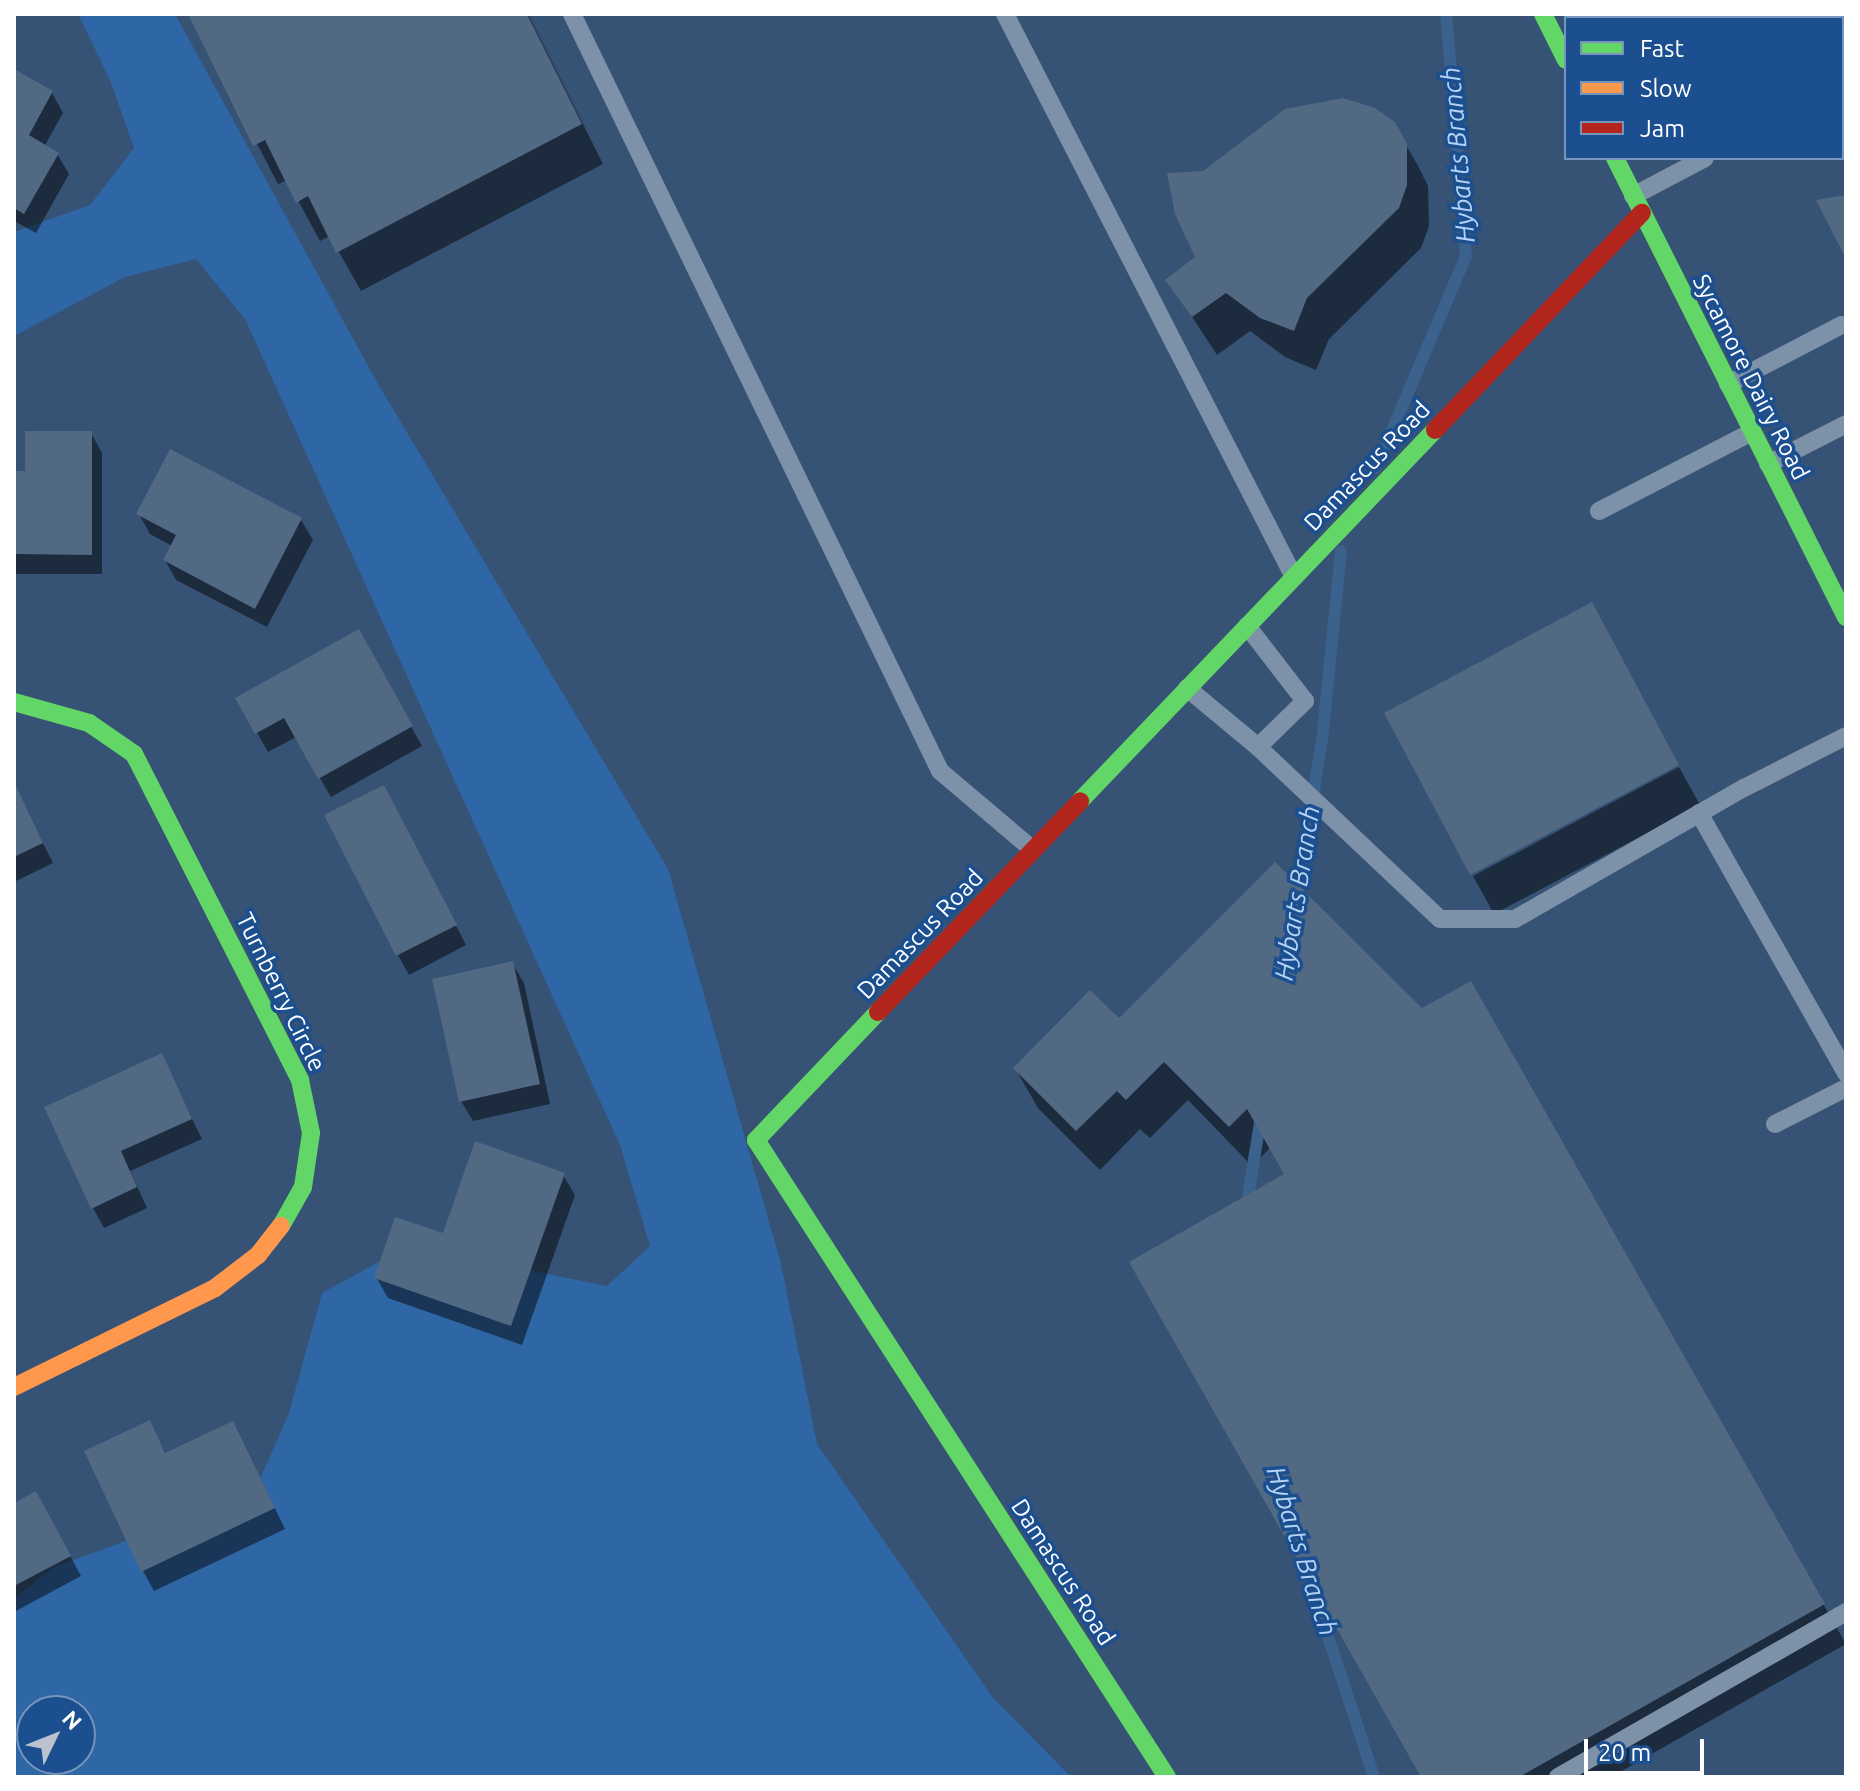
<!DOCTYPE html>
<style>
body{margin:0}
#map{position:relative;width:1860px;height:1791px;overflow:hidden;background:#365274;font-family:Ubuntu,sans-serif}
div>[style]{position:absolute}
.green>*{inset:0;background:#2f66a5}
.shadow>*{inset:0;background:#0007}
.stream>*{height:12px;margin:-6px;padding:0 6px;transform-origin:6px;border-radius:6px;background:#3b618d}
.building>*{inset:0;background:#526984}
.lane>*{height:18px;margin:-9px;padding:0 9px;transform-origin:9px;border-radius:9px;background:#7d92a8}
.fast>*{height:18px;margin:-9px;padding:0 9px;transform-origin:9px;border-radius:9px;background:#63d668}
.slow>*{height:18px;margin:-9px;padding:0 9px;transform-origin:9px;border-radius:9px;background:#ff974d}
.jam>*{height:18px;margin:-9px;padding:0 9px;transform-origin:9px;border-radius:9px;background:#b3261e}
span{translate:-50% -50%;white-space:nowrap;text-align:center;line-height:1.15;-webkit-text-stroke:7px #1b4f8f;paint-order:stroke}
.street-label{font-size:24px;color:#fff}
.water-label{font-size:26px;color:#b5d3f5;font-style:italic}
.frame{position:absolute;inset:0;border:16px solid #fff;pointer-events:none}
.legend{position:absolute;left:1564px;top:16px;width:280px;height:144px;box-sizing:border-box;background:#1b4f8f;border:2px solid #7695bc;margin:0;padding:10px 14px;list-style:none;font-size:24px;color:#fff}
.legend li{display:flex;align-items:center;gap:16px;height:40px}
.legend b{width:40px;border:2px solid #7695bc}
.north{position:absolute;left:16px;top:1695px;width:80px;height:80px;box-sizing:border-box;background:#1b4f8f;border:2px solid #7695bc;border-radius:50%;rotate:47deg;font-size:22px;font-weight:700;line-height:32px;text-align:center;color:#fff}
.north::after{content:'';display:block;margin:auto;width:28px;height:36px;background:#b9c2ce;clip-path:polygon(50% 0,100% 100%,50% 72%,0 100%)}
.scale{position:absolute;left:1584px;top:1739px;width:120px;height:36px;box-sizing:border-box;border:4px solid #fff;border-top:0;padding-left:10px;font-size:24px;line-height:28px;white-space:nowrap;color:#fff;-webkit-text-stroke:6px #1b4f8f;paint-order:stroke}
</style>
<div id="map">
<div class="green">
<div style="clip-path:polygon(evenodd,78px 14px,175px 14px,378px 384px,668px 869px,781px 1264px,817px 1444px,993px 1698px,1071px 1777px,14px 1777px,14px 1599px,54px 1567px,253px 1495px,289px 1413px,322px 1293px,408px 1246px,607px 1286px,650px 1246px,620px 1145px,245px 319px,196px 259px,125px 277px,14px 336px,14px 232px,90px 205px,134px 148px,110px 80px,78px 14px,32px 1711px,80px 1711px,80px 1759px,32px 1759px,32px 1711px)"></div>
</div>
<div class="shadow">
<div style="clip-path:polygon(190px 14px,528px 14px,603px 164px,361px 291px,330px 236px,320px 241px,287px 180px,278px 184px)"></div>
<div style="clip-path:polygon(1731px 14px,1846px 14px,1846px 119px,1842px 121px,1842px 18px)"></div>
<div style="clip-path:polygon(14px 72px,52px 93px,63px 113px,44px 147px,57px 154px,69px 174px,36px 233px,14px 221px)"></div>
<div style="clip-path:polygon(1343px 100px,1393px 123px,1417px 164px,1428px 186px,1429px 226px,1421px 248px,1329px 339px,1316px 370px,1285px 357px,1250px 331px,1217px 355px,1168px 280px,1198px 258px,1204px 173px,1286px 111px)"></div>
<div style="clip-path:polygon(91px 433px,102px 453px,102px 574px,14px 574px,14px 473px,27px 473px)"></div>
<div style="clip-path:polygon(139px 514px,301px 520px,313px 540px,267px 627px,176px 580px,165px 560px,172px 546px,150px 534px)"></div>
<div style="clip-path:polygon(358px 632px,422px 746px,331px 797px,296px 737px,268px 752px,238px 699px)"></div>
<div style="clip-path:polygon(1679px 767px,1700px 805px,1494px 914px,1473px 876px)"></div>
<div style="clip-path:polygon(14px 786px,53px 863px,14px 882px)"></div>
<div style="clip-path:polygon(395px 807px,466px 945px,409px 975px,398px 955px)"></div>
<div style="clip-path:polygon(512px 963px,524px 983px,550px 1104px,473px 1121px,461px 1101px)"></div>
<div style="clip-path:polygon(1470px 984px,1846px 1644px,1611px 1777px,1423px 1777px,1287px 1175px,1271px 1147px,1252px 1166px,1188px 1100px,1150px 1138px,1140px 1129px,1100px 1170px,1038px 1108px,1015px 1068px,1119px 1021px,1421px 1011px)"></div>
<div style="clip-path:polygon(161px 1056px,202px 1139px,130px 1171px,147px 1208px,104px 1228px,93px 1208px)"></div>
<div style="clip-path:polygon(563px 1175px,575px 1195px,522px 1345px,388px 1298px,376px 1277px)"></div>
<div style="clip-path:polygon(149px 1423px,166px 1454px,233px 1423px,285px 1529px,154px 1591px,143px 1571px)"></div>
<div style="clip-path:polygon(14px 1505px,47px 1513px,81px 1576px,14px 1612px)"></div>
</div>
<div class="stream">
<div style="left:1376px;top:468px;width:230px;rotate:-67deg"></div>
<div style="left:1466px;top:256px;width:243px;rotate:-94.7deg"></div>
<div style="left:1296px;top:901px;width:162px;rotate:-80.8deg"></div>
<div style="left:1322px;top:741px;width:191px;rotate:-84.3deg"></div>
<div style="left:1246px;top:1209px;width:94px;rotate:-80.8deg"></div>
<div style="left:1306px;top:1569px;width:219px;rotate:71.9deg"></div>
</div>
<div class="building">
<div style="clip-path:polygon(188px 14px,527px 14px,582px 124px,336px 253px,308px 196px,296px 203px,265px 140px,253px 146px)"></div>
<div style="clip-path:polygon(1729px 14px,1846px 14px,1846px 69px,1842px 71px,1842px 18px)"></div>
<div style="clip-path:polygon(14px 69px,53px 91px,29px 135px,59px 153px,24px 214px,14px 208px)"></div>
<div style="clip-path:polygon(1343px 98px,1375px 108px,1395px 122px,1407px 144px,1407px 185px,1399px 208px,1307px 298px,1294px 331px,1260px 318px,1226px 293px,1192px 317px,1165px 280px,1195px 257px,1175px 214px,1167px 173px,1203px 171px,1285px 109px)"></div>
<div style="clip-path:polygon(1846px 195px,1846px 259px,1816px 200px)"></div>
<div style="clip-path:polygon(25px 431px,92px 431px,92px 555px,14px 554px,14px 471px,25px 471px)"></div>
<div style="clip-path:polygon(170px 449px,302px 518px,255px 609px,163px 560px,176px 535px,136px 514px)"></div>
<div style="clip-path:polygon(1592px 602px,1679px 765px,1470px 875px,1384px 713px)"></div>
<div style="clip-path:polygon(359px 629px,413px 726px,318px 779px,284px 718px,255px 734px,235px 698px)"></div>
<div style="clip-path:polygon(14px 782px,43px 843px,14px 857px)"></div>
<div style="clip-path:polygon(384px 785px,457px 925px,396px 956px,324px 815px)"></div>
<div style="clip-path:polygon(1275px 862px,1422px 1008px,1471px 981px,1825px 1604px,1519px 1777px,1421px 1777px,1129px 1262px,1284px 1174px,1247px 1109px,1229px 1127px,1164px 1062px,1126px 1100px,1117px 1091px,1076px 1131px,1013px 1068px,1090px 990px,1119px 1018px)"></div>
<div style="clip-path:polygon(513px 961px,540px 1084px,459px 1102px,432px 979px)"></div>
<div style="clip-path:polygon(162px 1053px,192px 1119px,121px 1151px,137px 1187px,91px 1209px,44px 1107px)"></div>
<div style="clip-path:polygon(475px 1141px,565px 1173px,511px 1326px,374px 1278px,395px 1217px,443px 1233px)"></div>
<div style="clip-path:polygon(150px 1420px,165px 1453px,233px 1421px,275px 1508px,141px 1572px,84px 1451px)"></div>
<div style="clip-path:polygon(36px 1491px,71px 1556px,14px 1586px,14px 1503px)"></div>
</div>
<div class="lane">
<div style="left:572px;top:14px;width:842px;rotate:64.07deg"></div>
<div style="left:940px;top:771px;width:122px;rotate:40.3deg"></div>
<div style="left:1005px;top:14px;width:633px;rotate:62.83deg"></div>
<div style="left:1633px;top:196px;width:81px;rotate:-27.8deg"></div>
<div style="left:1728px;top:384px;width:128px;rotate:-27.4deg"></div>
<div style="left:1768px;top:464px;width:88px;rotate:-27.1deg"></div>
<div style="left:1599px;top:511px;width:172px;rotate:-27.3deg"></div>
<div style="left:1187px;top:688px;width:92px;rotate:39.7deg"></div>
<div style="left:1258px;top:747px;width:66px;rotate:-44.4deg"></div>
<div style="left:1305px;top:701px;width:95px;rotate:-127.7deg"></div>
<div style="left:1258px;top:747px;width:250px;rotate:43.4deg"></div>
<div style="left:1440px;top:919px;width:75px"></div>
<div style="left:1515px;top:919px;width:264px;rotate:-29.8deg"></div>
<div style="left:1744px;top:788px;width:114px;rotate:-27deg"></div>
<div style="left:1699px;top:813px;width:299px;rotate:60.5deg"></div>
<div style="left:1775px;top:1124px;width:80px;rotate:-26.9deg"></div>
<div style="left:1558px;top:1777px;width:332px;rotate:-29.8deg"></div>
</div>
<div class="fast">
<div style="left:1543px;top:14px;width:51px;rotate:63.4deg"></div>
<div style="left:1615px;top:158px;width:514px;rotate:63.29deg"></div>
<div style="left:14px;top:702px;width:78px;rotate:15.6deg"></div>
<div style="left:89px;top:723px;width:55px;rotate:34.6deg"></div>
<div style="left:134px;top:754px;width:366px;rotate:63deg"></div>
<div style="left:300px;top:1080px;width:54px;rotate:78.3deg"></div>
<div style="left:311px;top:1133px;width:55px;rotate:98.4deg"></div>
<div style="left:303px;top:1187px;width:45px;rotate:119.4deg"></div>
<div style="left:1080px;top:801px;width:513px;rotate:-46.26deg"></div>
<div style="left:878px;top:1012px;width:177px;rotate:133.6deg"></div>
<div style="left:756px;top:1140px;width:758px;rotate:57.17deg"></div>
</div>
<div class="slow">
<div style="left:14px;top:1387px;width:224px;rotate:-26.2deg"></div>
<div style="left:215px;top:1288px;width:54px;rotate:-37.5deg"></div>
<div style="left:258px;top:1255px;width:37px;rotate:-52deg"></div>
</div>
<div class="jam">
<div style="left:1435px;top:430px;width:300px;rotate:-46.4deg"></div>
<div style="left:878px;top:1012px;width:292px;rotate:-46.2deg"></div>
</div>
<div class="street-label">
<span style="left:1751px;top:377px;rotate:63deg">Sycamore Dairy Road</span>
<span style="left:1367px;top:466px;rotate:-46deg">Damascus Road</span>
<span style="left:920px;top:934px;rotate:-46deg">Damascus Road</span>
<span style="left:281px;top:992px;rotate:64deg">Turnberry Circle</span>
<span style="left:1063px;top:1572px;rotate:57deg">Damascus Road</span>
</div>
<div class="water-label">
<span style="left:1458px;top:155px;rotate:-95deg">Hybarts Branch</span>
<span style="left:1297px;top:893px;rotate:-81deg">Hybarts Branch</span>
<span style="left:1302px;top:1551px;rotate:72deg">Hybarts Branch</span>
</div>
<div class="frame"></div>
<ul class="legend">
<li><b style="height:10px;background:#63d668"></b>Fast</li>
<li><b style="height:10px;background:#ff974d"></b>Slow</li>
<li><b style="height:10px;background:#b3261e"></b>Jam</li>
</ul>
<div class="north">N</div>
<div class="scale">20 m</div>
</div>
